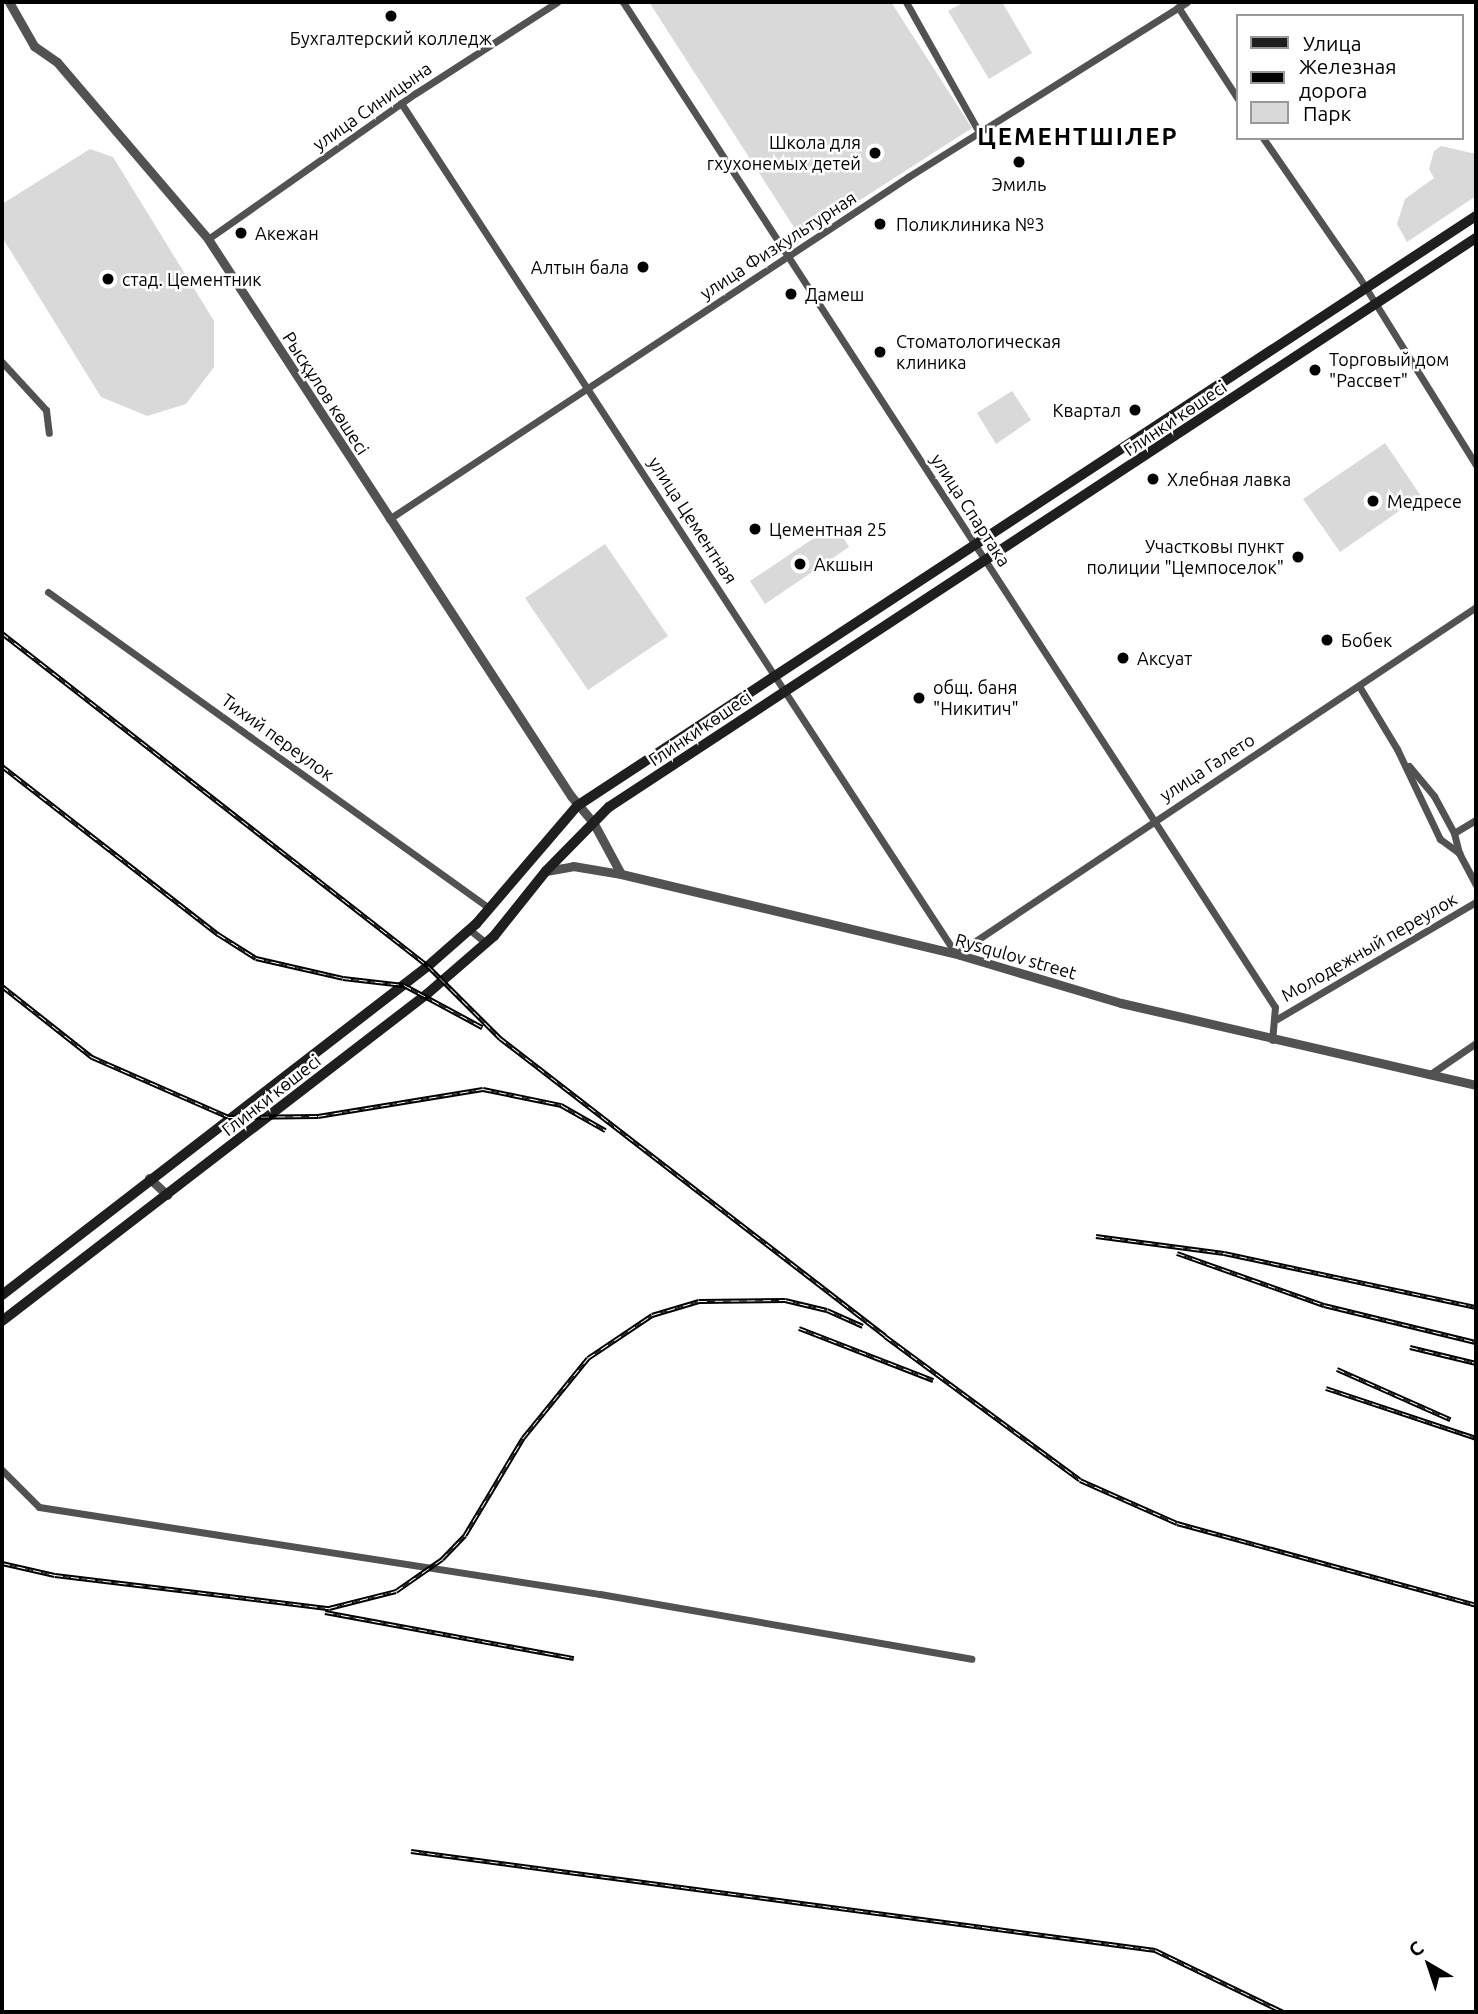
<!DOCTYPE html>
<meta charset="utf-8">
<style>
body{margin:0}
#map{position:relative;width:1478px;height:2014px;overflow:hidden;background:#fff;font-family:Ubuntu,sans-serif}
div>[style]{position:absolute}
.green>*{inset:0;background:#d9d9d9}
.minor>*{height:7px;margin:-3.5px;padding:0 3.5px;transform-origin:3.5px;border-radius:3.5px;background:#525252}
.tertiary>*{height:9px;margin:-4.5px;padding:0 4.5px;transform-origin:4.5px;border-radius:4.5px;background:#525252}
.secondary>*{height:10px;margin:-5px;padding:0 5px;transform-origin:5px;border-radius:5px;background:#1f1f1f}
.rail>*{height:5px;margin-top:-2.5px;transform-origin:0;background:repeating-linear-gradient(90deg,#fff 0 8px,#000 0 16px);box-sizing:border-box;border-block:2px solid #000}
.dots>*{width:19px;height:19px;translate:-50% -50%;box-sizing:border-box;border:4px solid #fff;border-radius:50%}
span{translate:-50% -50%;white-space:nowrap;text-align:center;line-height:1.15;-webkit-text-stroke:5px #fff;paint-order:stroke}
.poi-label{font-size:18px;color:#000}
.right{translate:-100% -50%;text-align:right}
.left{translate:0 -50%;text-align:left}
.street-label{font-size:18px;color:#000}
.district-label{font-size:24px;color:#000;font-weight:700;letter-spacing:2px}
.frame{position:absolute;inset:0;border:4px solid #000;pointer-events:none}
.legend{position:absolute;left:1236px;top:14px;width:228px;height:126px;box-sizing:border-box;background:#fff;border:2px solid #999;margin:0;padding:9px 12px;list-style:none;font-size:21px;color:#000}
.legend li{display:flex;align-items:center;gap:14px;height:35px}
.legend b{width:35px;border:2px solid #999}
.north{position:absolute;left:1394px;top:1930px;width:70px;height:70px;-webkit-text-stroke:5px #fff;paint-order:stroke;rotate:321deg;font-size:19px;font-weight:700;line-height:28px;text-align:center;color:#000}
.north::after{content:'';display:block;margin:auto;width:24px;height:32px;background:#000;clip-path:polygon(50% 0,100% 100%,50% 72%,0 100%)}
</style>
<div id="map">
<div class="green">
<div style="clip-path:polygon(649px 2px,891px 2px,972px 128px,801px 238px)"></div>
<div style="clip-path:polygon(964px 2px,1002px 2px,1032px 53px,989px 79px,948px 11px)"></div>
<div style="clip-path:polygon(1441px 146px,1476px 154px,1476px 196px,1407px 242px,1397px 224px,1405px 199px,1434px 178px,1429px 169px,1434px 151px)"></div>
<div style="clip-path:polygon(90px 149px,113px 157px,214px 321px,214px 367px,186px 404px,147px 416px,101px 397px,2px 237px,2px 204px)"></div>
<div style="clip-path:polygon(1012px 391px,1031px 420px,996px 444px,977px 413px)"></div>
<div style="clip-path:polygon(1385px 443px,1421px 496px,1340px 552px,1303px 499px)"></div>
<div style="clip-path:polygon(835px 524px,849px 547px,765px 604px,750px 581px)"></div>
<div style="clip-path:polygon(605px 544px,668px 636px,588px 690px,525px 598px)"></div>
</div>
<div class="minor">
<div style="left:623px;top:2px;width:1198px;rotate:57.03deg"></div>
<div style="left:1275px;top:1007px;width:33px;rotate:95deg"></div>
<div style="left:906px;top:2px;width:151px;rotate:60.7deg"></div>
<div style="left:1178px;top:7px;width:110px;rotate:56.9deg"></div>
<div style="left:401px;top:103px;width:1016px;rotate:56.89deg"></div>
<div style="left:956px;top:954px;width:625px;rotate:-33.72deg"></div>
<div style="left:1263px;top:138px;width:169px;rotate:55.4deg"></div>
<div style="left:1359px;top:277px;width:221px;rotate:58.1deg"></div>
<div style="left:208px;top:239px;width:254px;rotate:-35.1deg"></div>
<div style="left:416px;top:93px;width:168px;rotate:-32.8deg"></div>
<div style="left:2px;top:362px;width:65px;rotate:47.5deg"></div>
<div style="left:46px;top:410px;width:23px;rotate:83deg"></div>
<div style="left:389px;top:519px;width:622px;rotate:-33.38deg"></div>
<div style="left:908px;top:177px;width:329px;rotate:-32.1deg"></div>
<div style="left:48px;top:592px;width:543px;rotate:35.62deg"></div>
<div style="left:1359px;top:686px;width:74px;rotate:58.9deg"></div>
<div style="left:1397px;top:749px;width:100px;rotate:64.5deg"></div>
<div style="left:1440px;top:839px;width:24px;rotate:36deg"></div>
<div style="left:1459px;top:853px;width:36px;rotate:62deg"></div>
<div style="left:1409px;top:766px;width:39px;rotate:50deg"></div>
<div style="left:1434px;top:796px;width:42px;rotate:61.6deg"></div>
<div style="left:1454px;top:833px;width:21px;rotate:76deg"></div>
<div style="left:1454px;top:833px;width:26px;rotate:-31deg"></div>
<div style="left:470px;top:930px;width:21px;rotate:39deg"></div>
<div style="left:1277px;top:1019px;width:231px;rotate:-30.5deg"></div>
<div style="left:1429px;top:1075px;width:57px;rotate:-34.2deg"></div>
<div style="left:2px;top:1470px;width:52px;rotate:45deg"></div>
<div style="left:39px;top:1507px;width:568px;rotate:8.82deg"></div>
<div style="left:600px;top:1594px;width:377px;rotate:9.9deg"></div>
</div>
<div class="tertiary">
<div style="left:9px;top:2px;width:51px;rotate:60.4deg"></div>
<div style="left:34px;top:46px;width:28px;rotate:35deg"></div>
<div style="left:57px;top:62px;width:233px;rotate:49.5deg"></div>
<div style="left:208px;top:239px;width:665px;rotate:56.91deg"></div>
<div style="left:571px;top:796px;width:34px;rotate:50deg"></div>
<div style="left:593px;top:822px;width:59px;rotate:61.7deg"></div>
<div style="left:546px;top:871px;width:27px;rotate:-10deg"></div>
<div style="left:573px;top:866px;width:49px;rotate:9.5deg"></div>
<div style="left:621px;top:874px;width:349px;rotate:13.4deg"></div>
<div style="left:960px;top:955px;width:168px;rotate:16.6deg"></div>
<div style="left:1121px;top:1003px;width:364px;rotate:13deg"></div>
<div style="left:149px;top:1178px;width:25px;rotate:43deg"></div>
</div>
<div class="secondary">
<div style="left:2px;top:1295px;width:538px;rotate:-37.68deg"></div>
<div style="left:428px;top:966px;width:64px;rotate:-41.2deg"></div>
<div style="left:476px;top:924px;width:155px;rotate:-49.4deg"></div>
<div style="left:577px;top:806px;width:1075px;rotate:-33.28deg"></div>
<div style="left:2px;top:1321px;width:536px;rotate:-37.58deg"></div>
<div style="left:427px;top:994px;width:89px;rotate:-40.9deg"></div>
<div style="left:494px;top:936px;width:83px;rotate:-51.3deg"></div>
<div style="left:546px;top:871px;width:90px;rotate:-45.5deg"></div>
<div style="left:609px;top:807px;width:1037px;rotate:-33.28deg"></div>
</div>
<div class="rail">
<div style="left:2px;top:633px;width:541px;rotate:38.01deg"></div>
<div style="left:428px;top:966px;width:102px;rotate:45deg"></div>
<div style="left:500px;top:1038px;width:487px;rotate:37.7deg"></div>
<div style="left:885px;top:1336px;width:242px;rotate:36.4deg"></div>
<div style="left:1080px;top:1480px;width:106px;rotate:23.9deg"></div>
<div style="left:1177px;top:1523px;width:310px;rotate:15.3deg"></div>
<div style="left:2px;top:766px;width:274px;rotate:37.9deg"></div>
<div style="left:218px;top:934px;width:45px;rotate:32.3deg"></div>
<div style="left:256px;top:958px;width:89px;rotate:12.9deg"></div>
<div style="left:343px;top:978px;width:61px;rotate:6.5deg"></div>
<div style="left:404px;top:985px;width:89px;rotate:28.3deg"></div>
<div style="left:2px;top:986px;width:115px;rotate:38.3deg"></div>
<div style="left:92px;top:1057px;width:150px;rotate:23.7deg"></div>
<div style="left:229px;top:1117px;width:89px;rotate:-0.6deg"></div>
<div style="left:318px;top:1116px;width:167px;rotate:-9.3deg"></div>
<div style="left:483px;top:1089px;width:80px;rotate:11.6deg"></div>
<div style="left:561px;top:1105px;width:51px;rotate:29.6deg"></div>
<div style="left:1096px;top:1236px;width:129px;rotate:7.6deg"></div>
<div style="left:1224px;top:1253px;width:258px;rotate:12.1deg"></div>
<div style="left:1177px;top:1253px;width:156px;rotate:19.5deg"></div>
<div style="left:1324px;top:1305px;width:156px;rotate:13.7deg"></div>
<div style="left:799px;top:1328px;width:144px;rotate:21.2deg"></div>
<div style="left:1410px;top:1347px;width:68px;rotate:13.6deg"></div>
<div style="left:1337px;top:1369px;width:124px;rotate:23.9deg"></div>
<div style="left:1326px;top:1388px;width:158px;rotate:18.4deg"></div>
<div style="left:2px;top:1563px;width:54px;rotate:12.8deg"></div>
<div style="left:55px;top:1575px;width:276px;rotate:6.9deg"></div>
<div style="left:329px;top:1608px;width:69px;rotate:-14.2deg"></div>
<div style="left:396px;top:1591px;width:56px;rotate:-34.8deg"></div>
<div style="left:442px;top:1559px;width:33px;rotate:-46deg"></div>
<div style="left:465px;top:1535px;width:113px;rotate:-59.1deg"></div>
<div style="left:523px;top:1438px;width:103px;rotate:-50.9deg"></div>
<div style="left:588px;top:1358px;width:77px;rotate:-33.9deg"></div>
<div style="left:652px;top:1315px;width:49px;rotate:-16.6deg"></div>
<div style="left:699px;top:1301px;width:86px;rotate:-0.7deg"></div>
<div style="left:785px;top:1300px;width:43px;rotate:13.4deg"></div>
<div style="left:827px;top:1310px;width:39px;rotate:24deg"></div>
<div style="left:325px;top:1612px;width:253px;rotate:10.5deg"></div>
<div style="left:411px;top:1851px;width:751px;rotate:7.58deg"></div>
<div style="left:1155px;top:1950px;width:142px;rotate:25.8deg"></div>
</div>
<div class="dots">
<div style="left:391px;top:16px;background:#000"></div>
<div style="left:875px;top:153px;background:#000"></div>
<div style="left:1019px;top:162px;background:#000"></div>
<div style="left:880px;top:224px;background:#000"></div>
<div style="left:241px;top:233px;background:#000"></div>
<div style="left:643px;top:267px;background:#000"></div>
<div style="left:108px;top:279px;background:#000"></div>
<div style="left:791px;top:294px;background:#000"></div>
<div style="left:880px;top:352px;background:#000"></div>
<div style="left:1315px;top:370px;background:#000"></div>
<div style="left:1135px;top:410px;background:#000"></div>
<div style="left:1153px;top:479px;background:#000"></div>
<div style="left:1373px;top:501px;background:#000"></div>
<div style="left:755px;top:529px;background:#000"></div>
<div style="left:1298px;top:557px;background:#000"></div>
<div style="left:800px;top:564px;background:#000"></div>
<div style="left:1327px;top:640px;background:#000"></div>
<div style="left:1123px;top:658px;background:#000"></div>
<div style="left:919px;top:698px;background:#000"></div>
</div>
<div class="poi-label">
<span style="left:391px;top:38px">Бухгалтерский колледж</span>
<span class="right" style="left:861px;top:153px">Школа для<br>гхухонемых детей</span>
<span style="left:1019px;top:184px">Эмиль</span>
<span class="left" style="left:896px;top:224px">Поликлиника №3</span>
<span class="left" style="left:255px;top:233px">Акежан</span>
<span class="right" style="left:629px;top:267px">Алтын бала</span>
<span class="left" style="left:122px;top:279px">стад. Цементник</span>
<span class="left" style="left:805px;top:294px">Дамеш</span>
<span class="left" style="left:896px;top:352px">Стоматологическая<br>клиника</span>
<span class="left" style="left:1329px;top:370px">Торговый дом<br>"Рассвет"</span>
<span class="right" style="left:1121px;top:410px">Квартал</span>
<span class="left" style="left:1167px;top:479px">Хлебная лавка</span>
<span class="left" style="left:1387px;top:501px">Медресе</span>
<span class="left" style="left:769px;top:529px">Цементная 25</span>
<span class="right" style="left:1284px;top:557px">Участковы пункт<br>полиции "Цемпоселок"</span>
<span class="left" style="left:814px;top:564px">Акшын</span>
<span class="left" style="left:1341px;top:640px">Бобек</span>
<span class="left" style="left:1137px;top:658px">Аксуат</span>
<span class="left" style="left:933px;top:698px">общ. баня<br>"Никитич"</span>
</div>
<div class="street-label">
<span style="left:372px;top:106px;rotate:-35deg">улица Синицына</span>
<span style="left:778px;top:245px;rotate:-33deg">улица Физкультурная</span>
<span style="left:326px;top:393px;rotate:57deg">Рысқұлов көшесі</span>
<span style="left:1175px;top:418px;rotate:-34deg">Глинки көшесі</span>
<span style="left:971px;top:510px;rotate:57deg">улица Спартака</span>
<span style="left:693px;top:520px;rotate:57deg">улица Цементная</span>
<span style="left:700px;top:728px;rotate:-34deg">Глинки көшесі</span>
<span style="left:278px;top:737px;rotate:36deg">Тихий переулок</span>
<span style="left:1207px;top:767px;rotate:-33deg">улица Галето</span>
<span style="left:1369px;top:947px;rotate:-30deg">Молодежный переулок</span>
<span style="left:1016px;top:956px;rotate:16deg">Rysqulov street</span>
<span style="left:271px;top:1095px;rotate:-38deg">Глинки көшесі</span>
</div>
<div class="district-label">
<span style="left:1078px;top:137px">ЦЕМЕНТШІЛЕР</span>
</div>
<div class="frame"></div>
<ul class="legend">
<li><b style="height:9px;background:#1f1f1f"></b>Улица</li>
<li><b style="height:9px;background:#000"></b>Железная дорога</li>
<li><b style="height:19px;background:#d9d9d9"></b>Парк</li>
</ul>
<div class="north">С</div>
</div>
